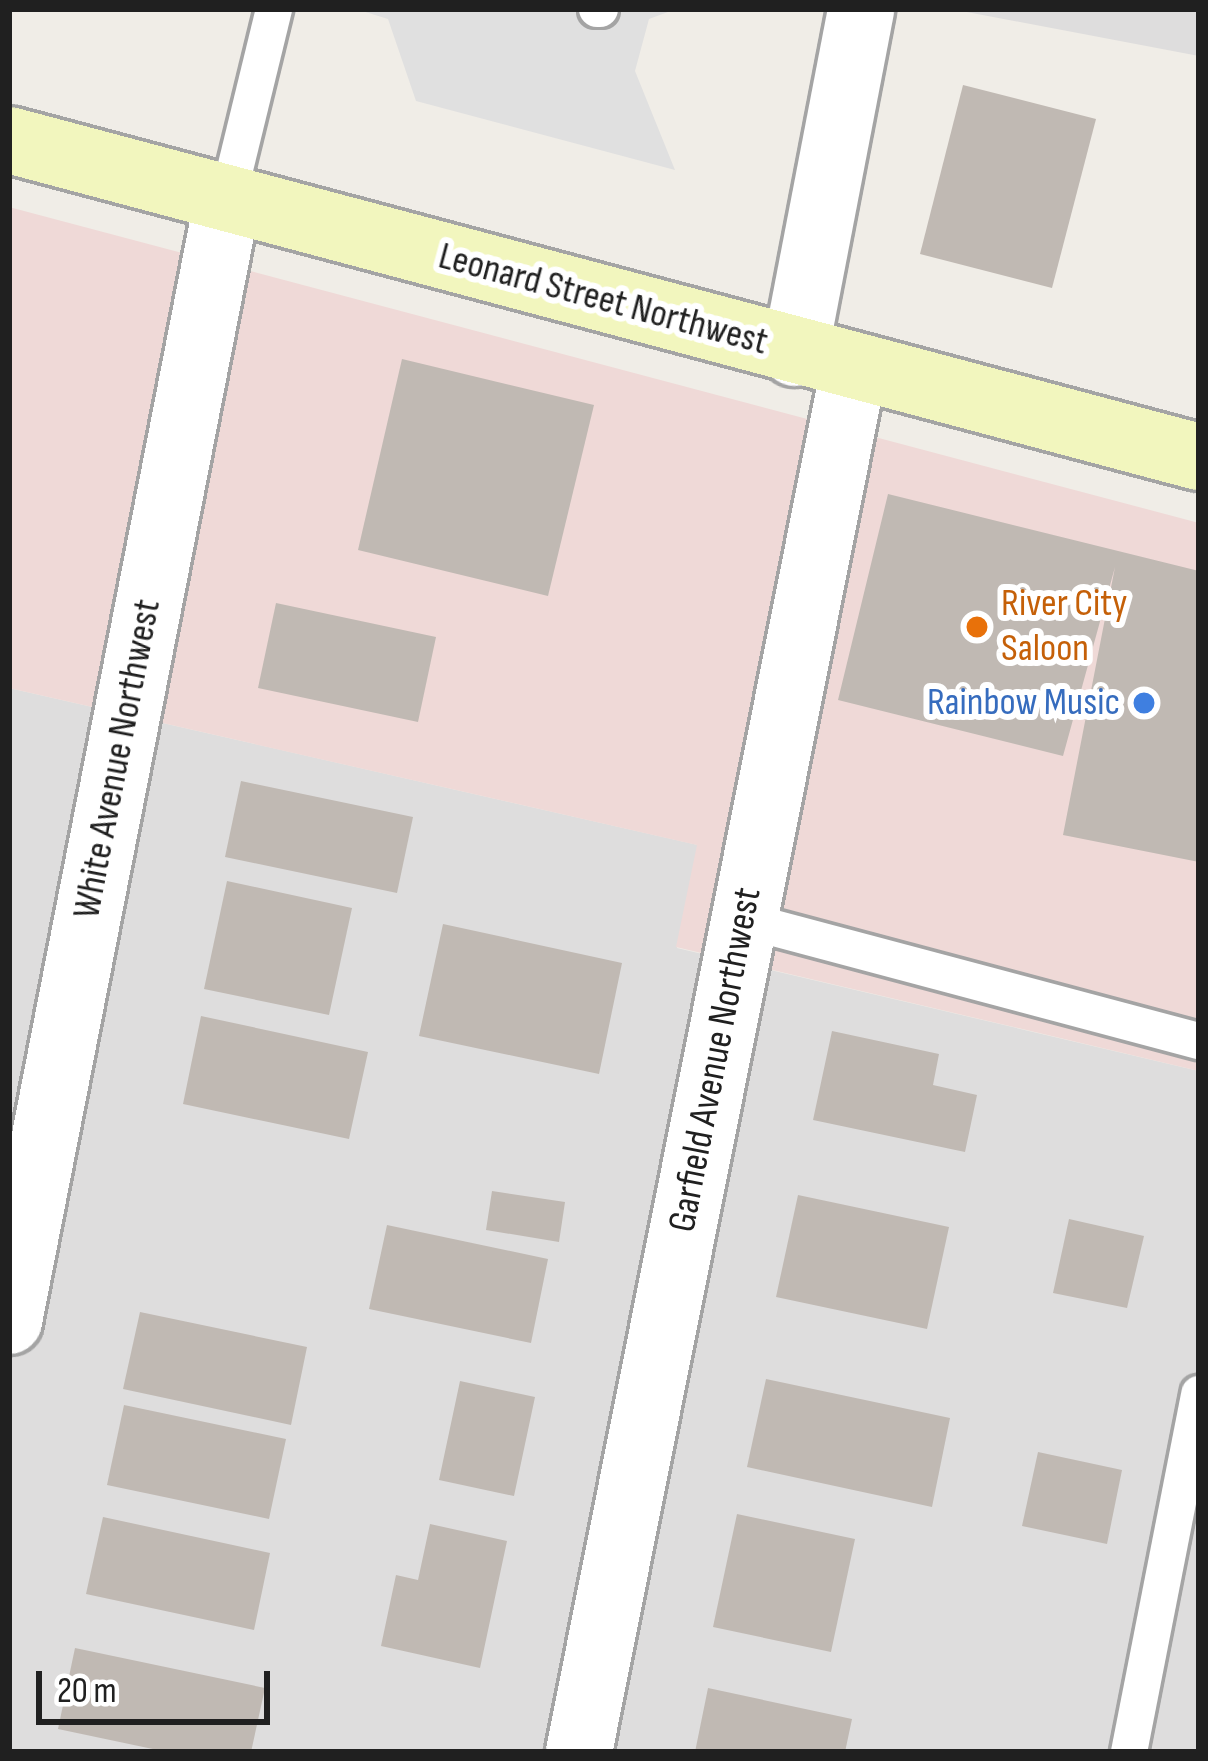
<!DOCTYPE html>
<style>
body{margin:0}
#map{position:relative;width:1208px;height:1761px;overflow:hidden;background:#f0ede7;font-family:"Sofia Sans Condensed",sans-serif}
div>[style]{position:absolute}
.residential>*{inset:0;background:#dedddd}
.commercial>*{inset:0;background:#efd9d7}
.parking>*{inset:0;background:#e0e0e0}
.building>*{inset:0;background:#c0b9b3}
.roads{filter:drop-shadow(3px 0 #a4a4a4) drop-shadow(-3px 0 #a4a4a4) drop-shadow(0 3px #a4a4a4) drop-shadow(0 -3px #a4a4a4)}
.service>*{height:36px;margin:-18px;padding:0 18px;transform-origin:18px;border-radius:18px;background:#fff}
.minor>*{height:66px;margin:-33px;padding:0 33px;transform-origin:33px;border-radius:33px;background:#fff}
.secondary>*{height:66px;margin:-33px;padding:0 33px;transform-origin:33px;border-radius:33px;background:#f2f6be}
.dots>*{width:33px;height:33px;translate:-50% -50%;box-sizing:border-box;border:6px solid #fff;border-radius:50%}
span{translate:-50% -50%;white-space:nowrap;text-align:center;line-height:1.15;-webkit-text-stroke:12px #fff;paint-order:stroke}
.street-label{font-size:39px;color:#202020}
.food-label{font-size:39px;color:#c56008}
.left{translate:0 -50%;text-align:left}
.shop-label{font-size:39px;color:#366cbe}
.right{translate:-100% -50%;text-align:right}
.frame{position:absolute;inset:0;border:12px solid #202020;pointer-events:none}
.scale{position:absolute;left:36px;top:1671px;width:234px;height:54px;box-sizing:border-box;border:6px solid #202020;border-top:0;padding-left:15px;font-size:36px;line-height:42px;white-space:nowrap;color:#202020;-webkit-text-stroke:9px #fff;paint-order:stroke}
</style>
<div id="map">
<div class="residential">
<div style="clip-path:polygon(951px 9px,1199px 9px,1199px 56px)"></div>
<div style="clip-path:polygon(9px 688px,698px 845px,677px 948px,1199px 1071px,1199px 1752px,9px 1752px)"></div>
</div>
<div class="commercial">
<div style="clip-path:polygon(9px 207px,1199px 523px,1199px 1071px,676px 947px,697px 845px,9px 688px)"></div>
</div>
<div class="parking">
<div style="clip-path:polygon(356px 9px,676px 9px,649px 19px,635px 71px,675px 170px,416px 101px,388px 19px)"></div>
</div>
<div class="building">
<div style="clip-path:polygon(963px 85px,1096px 119px,1052px 288px,920px 254px)"></div>
<div style="clip-path:polygon(402px 359px,594px 405px,548px 596px,358px 550px)"></div>
<div style="clip-path:polygon(888px 494px,1199px 571px,1199px 862px,1063px 835px,1115px 567px,1063px 756px,838px 700px)"></div>
<div style="clip-path:polygon(276px 603px,436px 637px,418px 722px,258px 688px)"></div>
<div style="clip-path:polygon(241px 781px,413px 817px,397px 893px,225px 857px)"></div>
<div style="clip-path:polygon(227px 881px,352px 908px,329px 1015px,204px 989px)"></div>
<div style="clip-path:polygon(443px 924px,622px 963px,599px 1074px,419px 1036px)"></div>
<div style="clip-path:polygon(201px 1016px,368px 1052px,349px 1139px,183px 1104px)"></div>
<div style="clip-path:polygon(832px 1031px,939px 1054px,933px 1085px,977px 1095px,965px 1152px,813px 1120px)"></div>
<div style="clip-path:polygon(492px 1191px,565px 1202px,559px 1242px,486px 1230px)"></div>
<div style="clip-path:polygon(798px 1195px,949px 1227px,927px 1329px,776px 1297px)"></div>
<div style="clip-path:polygon(1069px 1219px,1144px 1236px,1127px 1308px,1053px 1293px)"></div>
<div style="clip-path:polygon(387px 1225px,548px 1259px,531px 1343px,369px 1309px)"></div>
<div style="clip-path:polygon(140px 1312px,307px 1347px,291px 1425px,123px 1389px)"></div>
<div style="clip-path:polygon(766px 1379px,950px 1418px,932px 1507px,747px 1467px)"></div>
<div style="clip-path:polygon(460px 1381px,535px 1397px,514px 1496px,439px 1480px)"></div>
<div style="clip-path:polygon(124px 1405px,286px 1439px,269px 1519px,107px 1485px)"></div>
<div style="clip-path:polygon(1038px 1452px,1122px 1470px,1107px 1544px,1022px 1526px)"></div>
<div style="clip-path:polygon(737px 1514px,855px 1539px,831px 1652px,713px 1627px)"></div>
<div style="clip-path:polygon(103px 1517px,270px 1553px,254px 1630px,86px 1594px)"></div>
<div style="clip-path:polygon(430px 1524px,507px 1541px,480px 1668px,381px 1646px,396px 1575px,418px 1580px)"></div>
<div style="clip-path:polygon(75px 1648px,265px 1688px,251px 1752px,167px 1752px,58px 1729px)"></div>
<div style="clip-path:polygon(708px 1688px,852px 1719px,845px 1752px,695px 1752px)"></div>
</div>
<div class="roads">
<div class="service">
<div style="left:597px;top:9px;width:3px"></div>
<div style="left:228px;top:198px;width:195px;rotate:-76.3deg"></div>
<div style="left:744px;top:920px;width:471px;rotate:14.9deg"></div>
<div style="left:1129px;top:1752px;width:365px;rotate:-78.9deg"></div>
</div>
<div class="minor">
<div style="left:795px;top:353px;width:350px;rotate:-79.1deg"></div>
<div style="left:9px;top:1321px;width:1144px;rotate:-78.97deg"></div>
<div style="left:579px;top:1752px;width:1411px;rotate:-78.76deg"></div>
</div>
<div class="secondary">
<div style="left:9px;top:140px;width:1231px;rotate:14.92deg"></div>
</div>
</div>
<div class="dots">
<div style="left:977px;top:627px;background:#e8710a"></div>
<div style="left:1144px;top:703px;background:#3f7fe0"></div>
</div>
<div class="street-label">
<span style="left:603px;top:300px;rotate:15deg">Leonard Street Northwest</span>
<span style="left:118px;top:759px;rotate:-79deg">White Avenue Northwest</span>
<span style="left:716px;top:1060px;rotate:-79deg">Garfield Avenue Northwest</span>
</div>
<div class="food-label">
<span class="left" style="left:1001px;top:627px">River City<br>Saloon</span>
</div>
<div class="shop-label">
<span class="right" style="left:1120px;top:703px">Rainbow Music</span>
</div>
<div class="frame"></div>
<div class="scale">20 m</div>
</div>
